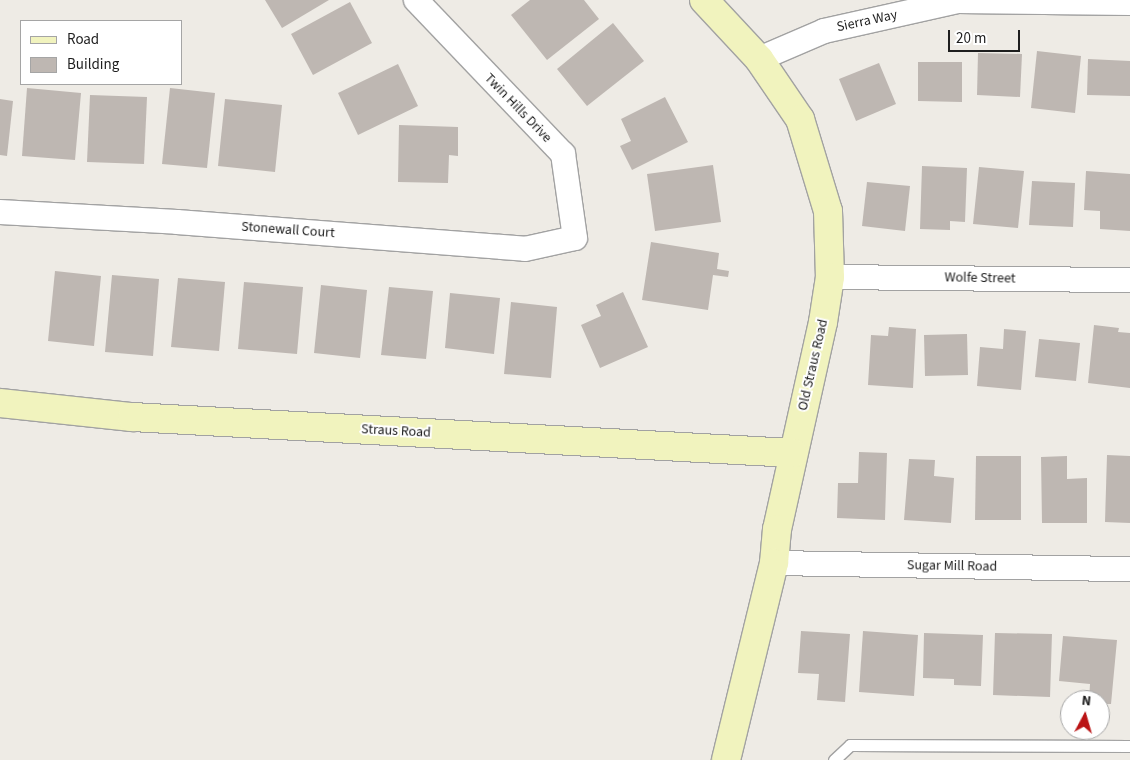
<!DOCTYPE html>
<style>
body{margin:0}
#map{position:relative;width:1130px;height:760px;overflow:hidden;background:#eeebe5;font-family:"Source Sans 3",sans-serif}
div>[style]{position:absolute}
.building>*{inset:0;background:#beb7b2}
.roads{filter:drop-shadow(1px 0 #a2a2a2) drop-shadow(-1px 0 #a2a2a2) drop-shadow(0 1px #a2a2a2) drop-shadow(0 -1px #a2a2a2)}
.lane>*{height:11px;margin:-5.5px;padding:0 5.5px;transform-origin:5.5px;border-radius:5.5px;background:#fff}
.street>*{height:24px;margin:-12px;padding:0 12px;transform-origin:12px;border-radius:12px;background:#fff}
.secondary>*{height:28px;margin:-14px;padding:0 14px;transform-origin:14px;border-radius:14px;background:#f1f3be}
span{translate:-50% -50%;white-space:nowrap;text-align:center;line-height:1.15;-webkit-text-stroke:4px #fff;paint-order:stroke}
.street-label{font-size:14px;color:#1e1e1e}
.legend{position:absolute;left:20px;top:20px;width:162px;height:65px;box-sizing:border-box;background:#fff;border:1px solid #a5a5a5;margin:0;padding:6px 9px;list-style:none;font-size:15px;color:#1e1e1e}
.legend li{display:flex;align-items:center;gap:10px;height:25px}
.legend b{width:25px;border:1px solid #a5a5a5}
.north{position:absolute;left:1060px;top:690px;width:50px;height:50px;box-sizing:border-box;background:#fff;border:1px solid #a5a5a5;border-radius:50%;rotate:6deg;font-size:14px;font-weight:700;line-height:20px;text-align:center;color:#1e1e1e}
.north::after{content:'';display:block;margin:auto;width:18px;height:22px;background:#ba1314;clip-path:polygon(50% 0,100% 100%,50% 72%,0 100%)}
.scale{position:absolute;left:948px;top:30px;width:72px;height:22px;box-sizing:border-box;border:2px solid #1e1e1e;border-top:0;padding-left:6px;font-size:15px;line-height:18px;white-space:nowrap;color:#1e1e1e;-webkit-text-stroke:4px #fff;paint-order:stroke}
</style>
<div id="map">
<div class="building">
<div style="clip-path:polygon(265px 0,329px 0,282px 28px)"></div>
<div style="clip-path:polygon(530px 0,584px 0,599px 19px,547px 60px,511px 15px)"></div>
<div style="clip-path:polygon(350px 2px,372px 43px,313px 75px,291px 34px)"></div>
<div style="clip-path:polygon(613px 23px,644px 61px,587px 106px,557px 69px)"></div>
<div style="clip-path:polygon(1037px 51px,1081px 56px,1075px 113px,1031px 108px)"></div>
<div style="clip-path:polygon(978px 53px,1022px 54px,1020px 97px,977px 95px)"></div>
<div style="clip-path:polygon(1088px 59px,1130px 61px,1130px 96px,1087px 95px)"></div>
<div style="clip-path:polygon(918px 62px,962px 62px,962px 102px,918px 101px)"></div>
<div style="clip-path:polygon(879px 63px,896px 104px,856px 121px,839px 79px)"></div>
<div style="clip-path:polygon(398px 64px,418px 106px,358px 135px,338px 93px)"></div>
<div style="clip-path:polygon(27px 88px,81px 93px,75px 160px,22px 156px)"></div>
<div style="clip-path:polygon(170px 88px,215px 93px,207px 168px,162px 164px)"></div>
<div style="clip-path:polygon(90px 95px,147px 97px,144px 164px,87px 162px)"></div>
<div style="clip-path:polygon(665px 97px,688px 142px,632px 170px,620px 146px,631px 141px,621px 119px)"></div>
<div style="clip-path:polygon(0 99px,13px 101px,7px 156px,0 155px)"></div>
<div style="clip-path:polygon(225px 99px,282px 105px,275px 172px,218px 166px)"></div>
<div style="clip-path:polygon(399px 125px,458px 127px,458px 156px,449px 155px,448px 183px,398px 182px)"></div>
<div style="clip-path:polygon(713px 165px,721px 222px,655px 231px,647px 174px)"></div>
<div style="clip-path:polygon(922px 166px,967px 168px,965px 222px,950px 221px,950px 230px,920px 229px)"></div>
<div style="clip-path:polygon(979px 167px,1024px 171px,1018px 228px,973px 224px)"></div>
<div style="clip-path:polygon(1086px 171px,1130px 174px,1130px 231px,1100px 229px,1100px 211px,1084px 210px)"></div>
<div style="clip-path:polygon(1032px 181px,1075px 183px,1073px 227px,1029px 225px)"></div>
<div style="clip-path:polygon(867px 182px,910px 186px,905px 231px,862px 226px)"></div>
<div style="clip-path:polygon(651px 242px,719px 253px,717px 269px,729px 271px,728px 277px,713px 275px,708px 310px,642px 300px)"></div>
<div style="clip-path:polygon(55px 271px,101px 276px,94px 346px,48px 341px)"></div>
<div style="clip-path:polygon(112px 275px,159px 279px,153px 356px,105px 352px)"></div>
<div style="clip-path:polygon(178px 278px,225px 282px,219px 351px,171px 347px)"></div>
<div style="clip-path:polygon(244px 282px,303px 287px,297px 354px,238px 349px)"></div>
<div style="clip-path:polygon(321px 285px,367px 290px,360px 358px,314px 353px)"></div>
<div style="clip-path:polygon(389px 287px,433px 291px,426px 359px,381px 355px)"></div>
<div style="clip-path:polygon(623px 292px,648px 347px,600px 368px,581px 325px,601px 316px,596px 305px)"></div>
<div style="clip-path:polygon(450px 293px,500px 298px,494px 354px,445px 348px)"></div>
<div style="clip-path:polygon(511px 302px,557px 307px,551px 378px,504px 374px)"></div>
<div style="clip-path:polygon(1094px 325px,1119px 328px,1118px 332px,1130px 333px,1130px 388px,1088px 383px)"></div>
<div style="clip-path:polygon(889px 327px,916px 329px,913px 388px,868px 385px,871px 335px,888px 336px)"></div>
<div style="clip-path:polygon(1004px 329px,1026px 331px,1021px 390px,977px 386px,980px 347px,1003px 349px)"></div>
<div style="clip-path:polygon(967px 334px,968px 375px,925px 376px,924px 335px)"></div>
<div style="clip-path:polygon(1039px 339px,1080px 343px,1076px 381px,1035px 377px)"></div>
<div style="clip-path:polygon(859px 452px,887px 453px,885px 520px,837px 518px,838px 483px,858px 483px)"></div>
<div style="clip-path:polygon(1107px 455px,1130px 456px,1130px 523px,1105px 522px)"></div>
<div style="clip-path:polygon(976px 456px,1021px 456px,1021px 520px,975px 520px)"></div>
<div style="clip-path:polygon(1067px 456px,1067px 479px,1087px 478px,1087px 523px,1042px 523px,1041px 457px)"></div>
<div style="clip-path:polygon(909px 459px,935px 460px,934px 476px,954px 478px,951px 523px,904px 520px)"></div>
<div style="clip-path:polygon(801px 631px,850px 634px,845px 702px,817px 700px,819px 674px,798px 673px)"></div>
<div style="clip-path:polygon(863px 631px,918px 635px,914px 696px,859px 692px)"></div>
<div style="clip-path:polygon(924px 633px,983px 635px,981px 686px,954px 685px,954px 679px,923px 678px)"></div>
<div style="clip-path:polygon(995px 633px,1052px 634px,1050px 697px,993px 695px)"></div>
<div style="clip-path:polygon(1063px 636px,1117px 640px,1111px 704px,1100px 704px,1100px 700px,1089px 700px,1090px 684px,1059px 681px)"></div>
</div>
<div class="roads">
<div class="lane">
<div style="left:834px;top:760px;width:22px;rotate:-43deg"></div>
<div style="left:850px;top:745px;width:280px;rotate:0.2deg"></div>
</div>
<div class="street">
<div style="left:759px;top:59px;width:71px;rotate:-23.3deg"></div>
<div style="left:824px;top:31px;width:137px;rotate:-12.6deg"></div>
<div style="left:958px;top:1px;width:172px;rotate:0.7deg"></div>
<div style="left:0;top:212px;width:177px;rotate:3.2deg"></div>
<div style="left:177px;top:222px;width:349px;rotate:4.4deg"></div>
<div style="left:525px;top:249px;width:51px;rotate:-12.4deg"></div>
<div style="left:575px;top:238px;width:85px;rotate:-98.1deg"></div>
<div style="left:563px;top:154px;width:213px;rotate:-133.7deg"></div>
<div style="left:830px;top:277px;width:300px;rotate:0.6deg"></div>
<div style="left:774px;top:563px;width:356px;rotate:1deg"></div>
</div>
<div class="secondary">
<div style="left:704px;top:0;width:81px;rotate:47deg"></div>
<div style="left:759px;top:59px;width:73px;rotate:55.7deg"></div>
<div style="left:800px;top:119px;width:96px;rotate:73.1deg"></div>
<div style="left:828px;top:211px;width:66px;rotate:88.3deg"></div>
<div style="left:830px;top:277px;width:46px;rotate:98.8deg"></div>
<div style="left:823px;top:322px;width:212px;rotate:102.5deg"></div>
<div style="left:777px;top:529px;width:34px;rotate:95deg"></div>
<div style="left:774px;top:563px;width:203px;rotate:103.7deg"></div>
<div style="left:0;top:403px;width:133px;rotate:6.1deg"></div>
<div style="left:132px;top:417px;width:662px;rotate:3.12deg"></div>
</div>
</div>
<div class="street-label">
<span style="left:867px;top:21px;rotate:-12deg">Sierra Way</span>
<span style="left:518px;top:108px;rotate:46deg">Twin Hills Drive</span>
<span style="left:288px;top:230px;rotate:4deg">Stonewall Court</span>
<span style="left:980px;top:278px;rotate:1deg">Wolfe Street</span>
<span style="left:813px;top:365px;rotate:-77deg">Old Straus Road</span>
<span style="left:396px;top:431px;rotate:3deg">Straus Road</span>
<span style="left:952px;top:566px;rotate:1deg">Sugar Mill Road</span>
</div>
<ul class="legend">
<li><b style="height:6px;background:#f1f3be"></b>Road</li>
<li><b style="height:14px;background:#beb7b2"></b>Building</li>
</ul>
<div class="north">N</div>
<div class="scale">20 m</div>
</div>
